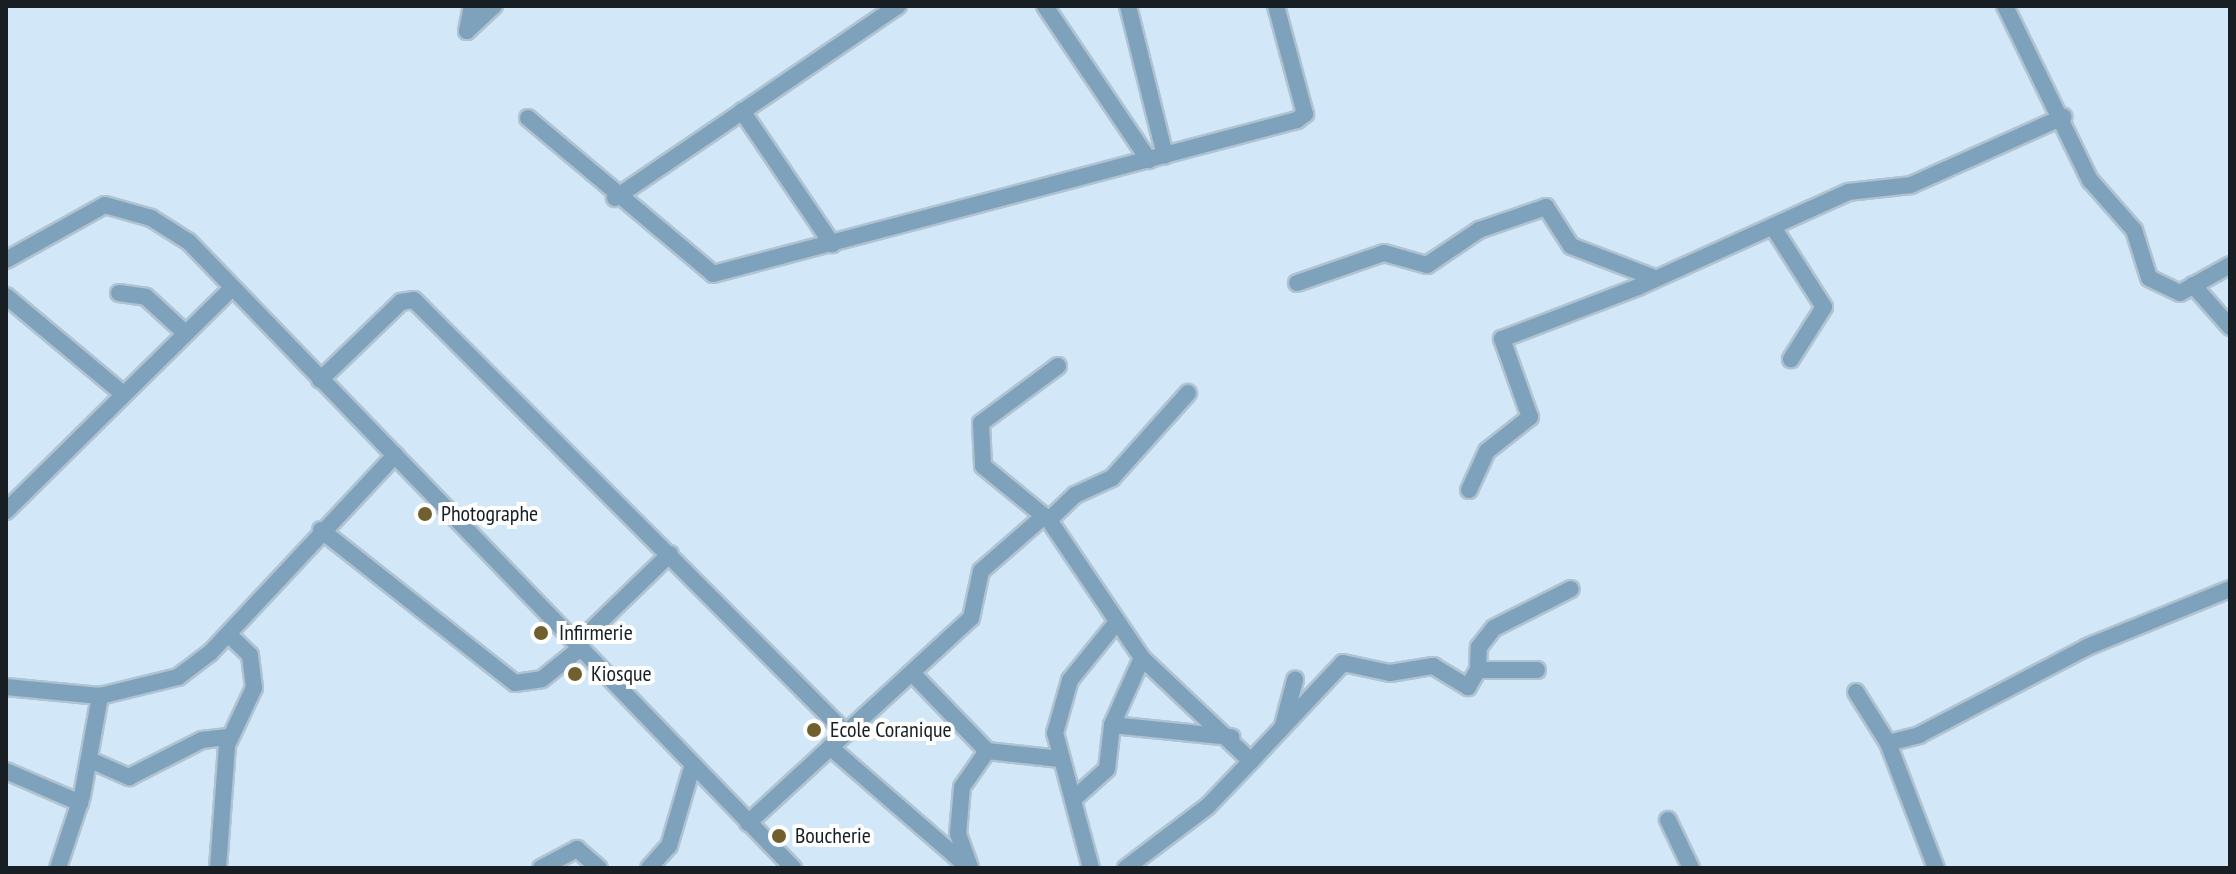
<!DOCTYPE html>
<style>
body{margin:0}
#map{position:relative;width:2236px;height:874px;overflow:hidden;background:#d2e7f7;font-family:"PT Sans Narrow",sans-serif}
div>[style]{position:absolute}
.roads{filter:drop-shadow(2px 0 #b0c3d1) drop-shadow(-2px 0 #b0c3d1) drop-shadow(0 2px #b0c3d1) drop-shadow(0 -2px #b0c3d1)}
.minor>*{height:16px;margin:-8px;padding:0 8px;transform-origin:8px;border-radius:8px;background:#7fa2bc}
.dots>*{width:22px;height:22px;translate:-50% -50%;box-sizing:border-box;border:4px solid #fff;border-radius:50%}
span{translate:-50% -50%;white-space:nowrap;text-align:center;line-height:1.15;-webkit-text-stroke:8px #fff;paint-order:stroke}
.poi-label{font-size:22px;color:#171f24}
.left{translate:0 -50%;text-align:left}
.frame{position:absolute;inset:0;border:8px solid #171f24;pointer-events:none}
</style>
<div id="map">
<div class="roads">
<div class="minor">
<div style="left:1045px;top:6px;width:186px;rotate:56deg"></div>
<div style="left:1128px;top:6px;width:154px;rotate:76.1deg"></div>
<div style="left:2005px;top:6px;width:194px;rotate:64deg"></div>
<div style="left:2090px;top:180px;width:67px;rotate:48.7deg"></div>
<div style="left:2134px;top:230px;width:50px;rotate:72.6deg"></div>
<div style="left:2149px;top:278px;width:34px;rotate:26deg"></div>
<div style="left:2180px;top:293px;width:57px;rotate:-29.2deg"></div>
<div style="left:467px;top:31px;width:37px;rotate:-43deg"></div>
<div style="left:467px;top:31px;width:25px;rotate:-79deg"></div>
<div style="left:742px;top:111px;width:161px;rotate:55.9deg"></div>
<div style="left:528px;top:118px;width:242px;rotate:40.1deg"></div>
<div style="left:713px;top:274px;width:604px;rotate:-14.77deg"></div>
<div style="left:1297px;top:120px;width:10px;rotate:-37deg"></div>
<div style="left:1305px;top:114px;width:112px;rotate:-105deg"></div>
<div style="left:615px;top:198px;width:342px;rotate:-34.2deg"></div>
<div style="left:1773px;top:227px;width:95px;rotate:57.5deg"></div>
<div style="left:1824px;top:307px;width:62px;rotate:122.4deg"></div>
<div style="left:6px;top:260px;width:113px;rotate:-29.1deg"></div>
<div style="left:105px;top:205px;width:48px;rotate:15.8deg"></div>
<div style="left:151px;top:218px;width:45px;rotate:32.3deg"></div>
<div style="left:189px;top:242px;width:870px;rotate:46.02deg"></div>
<div style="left:1297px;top:283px;width:92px;rotate:-19deg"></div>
<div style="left:1384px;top:253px;width:45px;rotate:15.6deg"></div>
<div style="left:1427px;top:265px;width:63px;rotate:-33.9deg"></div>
<div style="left:1479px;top:230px;width:71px;rotate:-18.9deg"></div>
<div style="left:1546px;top:207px;width:46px;rotate:57.3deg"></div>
<div style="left:1571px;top:246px;width:90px;rotate:20.9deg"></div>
<div style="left:2193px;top:285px;width:56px;rotate:48.6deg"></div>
<div style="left:119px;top:293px;width:27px;rotate:8deg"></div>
<div style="left:146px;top:297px;width:52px;rotate:42.6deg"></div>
<div style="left:6px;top:296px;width:153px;rotate:39.9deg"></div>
<div style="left:1058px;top:366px;width:96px;rotate:143.5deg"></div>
<div style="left:981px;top:423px;width:43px;rotate:87.3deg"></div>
<div style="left:983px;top:466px;width:85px;rotate:39.3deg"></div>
<div style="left:1049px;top:520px;width:166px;rotate:56deg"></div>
<div style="left:1142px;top:658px;width:150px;rotate:43.4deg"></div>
<div style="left:1251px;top:761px;width:62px;rotate:133.7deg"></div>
<div style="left:1208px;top:806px;width:103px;rotate:142.9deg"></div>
<div style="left:320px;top:380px;width:112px;rotate:-43.9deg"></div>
<div style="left:401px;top:302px;width:13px;rotate:-9deg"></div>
<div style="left:414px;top:300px;width:612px;rotate:45.07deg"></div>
<div style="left:1469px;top:490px;width:43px;rotate:-65.2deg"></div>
<div style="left:1487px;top:451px;width:55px;rotate:-38.3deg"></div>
<div style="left:1530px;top:417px;width:83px;rotate:-109.7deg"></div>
<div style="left:1502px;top:339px;width:146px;rotate:-20.9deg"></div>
<div style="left:1638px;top:287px;width:230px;rotate:-24.3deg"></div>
<div style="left:1848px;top:192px;width:63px;rotate:-6.3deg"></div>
<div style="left:1911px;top:185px;width:167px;rotate:-24.1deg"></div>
<div style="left:6px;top:511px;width:317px;rotate:-44.6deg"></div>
<div style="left:1049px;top:520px;width:36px;rotate:-44deg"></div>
<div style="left:1075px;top:495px;width:41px;rotate:-24.7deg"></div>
<div style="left:1112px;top:478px;width:114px;rotate:-48.2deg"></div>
<div style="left:321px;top:530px;width:247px;rotate:38.3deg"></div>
<div style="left:515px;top:683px;width:27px;rotate:-8deg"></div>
<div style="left:542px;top:679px;width:51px;rotate:-38.7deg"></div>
<div style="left:578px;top:643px;width:128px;rotate:-44.1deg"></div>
<div style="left:1478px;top:670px;width:23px;rotate:-88deg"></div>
<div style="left:1479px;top:647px;width:24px;rotate:-52deg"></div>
<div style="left:1494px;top:628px;width:86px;rotate:-26.9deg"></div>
<div style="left:913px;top:674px;width:107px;rotate:46.1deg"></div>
<div style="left:987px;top:751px;width:74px;rotate:6.2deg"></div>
<div style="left:6px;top:687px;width:94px;rotate:5.5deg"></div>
<div style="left:100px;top:696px;width:80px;rotate:-13.7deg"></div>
<div style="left:178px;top:677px;width:40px;rotate:-37deg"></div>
<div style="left:210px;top:653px;width:271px;rotate:-46.9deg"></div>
<div style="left:1856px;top:692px;width:60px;rotate:57.9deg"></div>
<div style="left:1888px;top:743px;width:32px;rotate:-14deg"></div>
<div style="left:1919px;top:735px;width:190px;rotate:-27.6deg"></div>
<div style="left:2087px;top:647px;width:154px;rotate:-22.1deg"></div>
<div style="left:1112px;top:725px;width:120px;rotate:5.8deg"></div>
<div style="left:1283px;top:725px;width:47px;rotate:-75.1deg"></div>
<div style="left:1888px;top:743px;width:134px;rotate:69deg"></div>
<div style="left:830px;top:747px;width:184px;rotate:41deg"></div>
<div style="left:90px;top:760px;width:43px;rotate:23.6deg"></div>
<div style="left:129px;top:777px;width:82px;rotate:-26.9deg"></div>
<div style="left:202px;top:740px;width:26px;rotate:-7deg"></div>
<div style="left:1251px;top:761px;width:134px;rotate:-46.8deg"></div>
<div style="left:1343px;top:663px;width:48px;rotate:12deg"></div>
<div style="left:1390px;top:673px;width:44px;rotate:-9.2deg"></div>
<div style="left:1433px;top:666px;width:41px;rotate:31deg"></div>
<div style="left:1468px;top:687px;width:20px;rotate:-60deg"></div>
<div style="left:1478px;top:670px;width:59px"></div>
<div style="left:6px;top:771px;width:81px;rotate:23.4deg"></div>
<div style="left:1077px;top:796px;width:40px;rotate:-42deg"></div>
<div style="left:1107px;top:769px;width:44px;rotate:-83.5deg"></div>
<div style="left:1112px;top:725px;width:73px;rotate:-65.9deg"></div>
<div style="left:1668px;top:820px;width:53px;rotate:64.4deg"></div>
<div style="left:748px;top:823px;width:303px;rotate:-42.6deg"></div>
<div style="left:971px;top:618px;width:48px;rotate:-78deg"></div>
<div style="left:981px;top:571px;width:84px;rotate:-41.1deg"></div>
<div style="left:970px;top:867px;width:35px;rotate:-110deg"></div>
<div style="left:958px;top:834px;width:47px;rotate:-85.1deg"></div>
<div style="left:962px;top:787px;width:44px;rotate:-55.2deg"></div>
<div style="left:58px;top:868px;width:76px;rotate:-71.6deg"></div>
<div style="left:82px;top:796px;width:102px;rotate:-79.8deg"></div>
<div style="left:218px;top:868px;width:123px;rotate:-85.8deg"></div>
<div style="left:227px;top:745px;width:63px;rotate:-64.7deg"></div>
<div style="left:254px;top:688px;width:33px;rotate:-97deg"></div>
<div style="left:250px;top:655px;width:30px;rotate:-136deg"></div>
<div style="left:541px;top:868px;width:41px;rotate:-27.8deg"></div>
<div style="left:577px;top:849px;width:29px;rotate:41deg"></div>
<div style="left:649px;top:868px;width:30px;rotate:-48deg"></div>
<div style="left:669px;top:846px;width:85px;rotate:-73.7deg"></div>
<div style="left:1091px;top:868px;width:140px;rotate:-104.9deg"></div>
<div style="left:1055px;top:733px;width:55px;rotate:-74.2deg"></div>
<div style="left:1070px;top:680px;width:73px;rotate:-51.1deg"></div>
</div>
</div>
<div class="dots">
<div style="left:425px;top:514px;background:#70602d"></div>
<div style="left:541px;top:633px;background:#70602d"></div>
<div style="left:575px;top:674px;background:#70602d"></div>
<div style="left:814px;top:730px;background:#70602d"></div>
<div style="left:779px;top:836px;background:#70602d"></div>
</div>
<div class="poi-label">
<span class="left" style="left:441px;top:514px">Photographe</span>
<span class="left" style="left:559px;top:633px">Infirmerie</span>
<span class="left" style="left:591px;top:674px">Kiosque</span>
<span class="left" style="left:830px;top:730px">Ecole Coranique</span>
<span class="left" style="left:795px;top:836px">Boucherie</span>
</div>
<div class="frame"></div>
</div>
